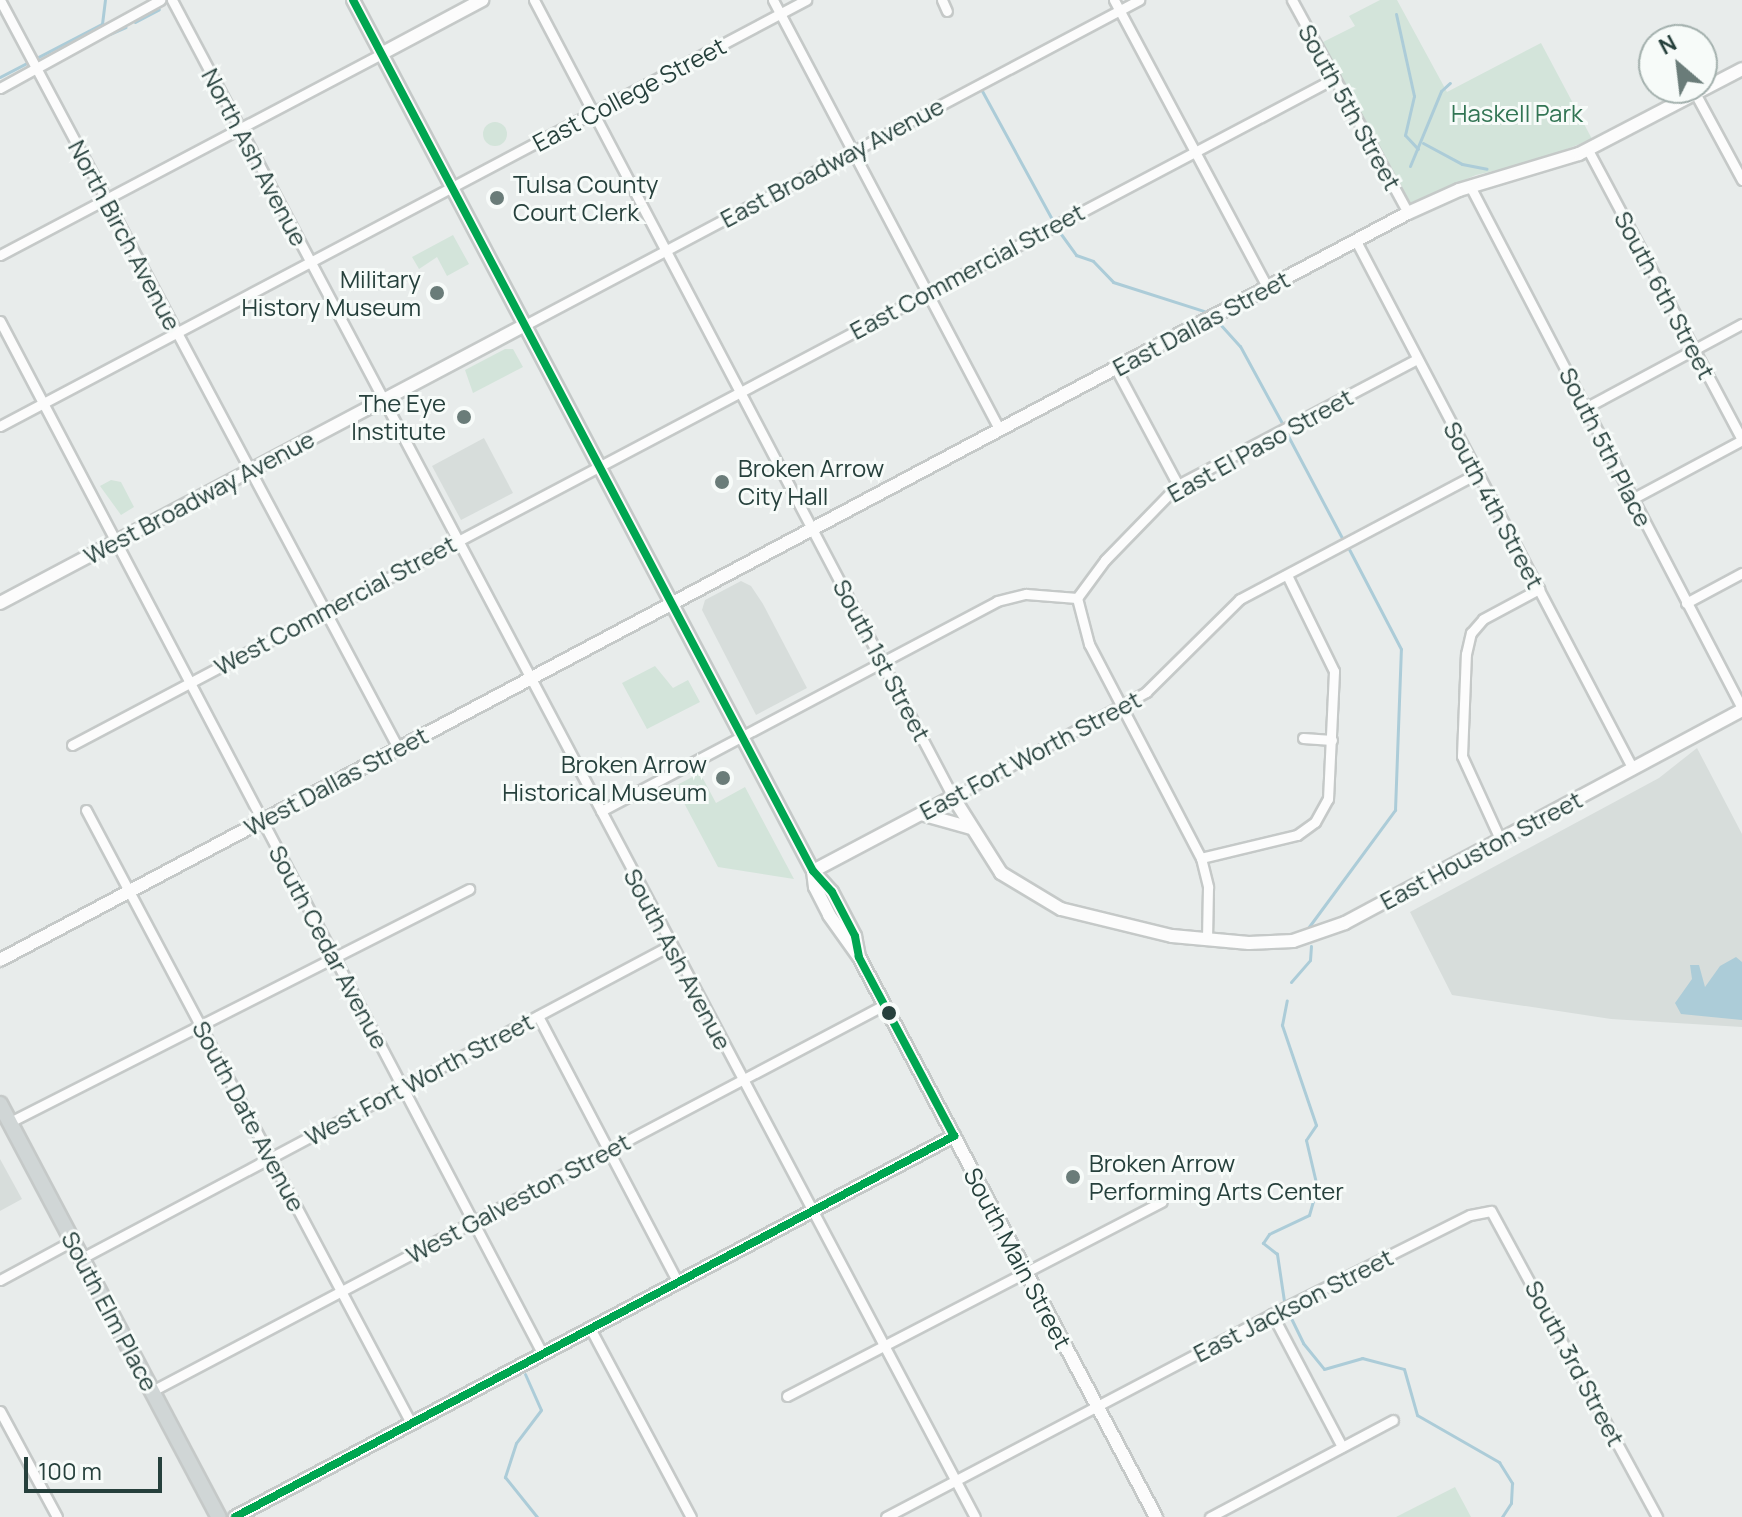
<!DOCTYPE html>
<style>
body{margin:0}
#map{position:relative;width:1742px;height:1517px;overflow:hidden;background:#e8eceb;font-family:Manrope,sans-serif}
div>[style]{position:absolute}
.built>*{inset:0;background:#d7dddb}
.green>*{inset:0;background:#d3e4da}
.round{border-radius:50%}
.water>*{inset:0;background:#acccd8}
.stream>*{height:3px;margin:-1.5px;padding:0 1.5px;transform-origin:1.5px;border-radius:1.5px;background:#acccd8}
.roads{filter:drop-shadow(2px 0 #c5c9c8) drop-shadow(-2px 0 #c5c9c8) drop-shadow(0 2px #c5c9c8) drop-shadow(0 -2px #c5c9c8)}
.street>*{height:9px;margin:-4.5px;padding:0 4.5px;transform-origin:4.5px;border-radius:4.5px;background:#fcfcfc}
.secondary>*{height:12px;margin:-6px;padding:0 6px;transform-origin:6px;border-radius:6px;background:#fcfcfc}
.primary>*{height:14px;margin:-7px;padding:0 7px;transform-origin:7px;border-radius:7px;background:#d0d6d6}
.bus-1>*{height:8px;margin:-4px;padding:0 4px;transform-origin:4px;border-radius:4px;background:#00a651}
.dots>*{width:22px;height:22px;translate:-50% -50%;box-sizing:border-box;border:4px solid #f7fbf9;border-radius:50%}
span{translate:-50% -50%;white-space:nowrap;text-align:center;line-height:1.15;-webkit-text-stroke:6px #f7fbf9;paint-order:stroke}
.street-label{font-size:24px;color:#26403c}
.park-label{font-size:24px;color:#327554}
.poi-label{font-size:24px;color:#26403c}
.left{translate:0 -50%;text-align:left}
.right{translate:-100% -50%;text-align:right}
.north{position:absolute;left:1638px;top:24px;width:80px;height:80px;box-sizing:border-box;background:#f7fbf9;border:2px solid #a3b0ad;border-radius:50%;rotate:332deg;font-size:22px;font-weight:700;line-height:32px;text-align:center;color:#26403c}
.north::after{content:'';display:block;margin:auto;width:28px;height:36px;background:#6a7c79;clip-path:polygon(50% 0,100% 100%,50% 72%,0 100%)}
.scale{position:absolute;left:24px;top:1457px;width:138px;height:36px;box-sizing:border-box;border:4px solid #26403c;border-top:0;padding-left:10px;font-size:24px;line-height:28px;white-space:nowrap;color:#26403c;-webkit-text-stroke:6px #f7fbf9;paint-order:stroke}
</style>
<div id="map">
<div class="built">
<div style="clip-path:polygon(484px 438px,513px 493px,461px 520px,432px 466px)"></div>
<div style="clip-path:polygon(741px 581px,751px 586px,763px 604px,807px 688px,756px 715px,702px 610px,705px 600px)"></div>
<div style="clip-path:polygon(1697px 748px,1742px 834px,1742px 1027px,1611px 1019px,1452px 995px,1410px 912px,1659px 778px)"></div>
<div style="clip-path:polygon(0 1159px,22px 1199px,0 1211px)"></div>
</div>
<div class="green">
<div style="clip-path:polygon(1380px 0,1397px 0,1447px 92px,1541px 43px,1592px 139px,1537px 161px,1476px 175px,1410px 203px,1321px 43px,1355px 26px,1349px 16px)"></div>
<div class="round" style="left:483px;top:122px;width:24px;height:24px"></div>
<div style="clip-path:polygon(453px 235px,469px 264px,447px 276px,437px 257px,419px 269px,412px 257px)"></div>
<div style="clip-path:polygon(505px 349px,513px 349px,523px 367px,473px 393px,465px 370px)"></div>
<div style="clip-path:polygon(111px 480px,121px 482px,134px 507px,121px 515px,100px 486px)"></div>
<div style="clip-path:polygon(655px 666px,673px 688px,688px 680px,700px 702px,647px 729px,622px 683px)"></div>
<div style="clip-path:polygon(700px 773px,716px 803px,745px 787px,794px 879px,718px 867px,675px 786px)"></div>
<div style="clip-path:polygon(1455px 1487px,1471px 1517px,1396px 1517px)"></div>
</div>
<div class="water">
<div style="clip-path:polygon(1736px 957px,1742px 962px,1742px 1020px,1681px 1014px,1675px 1003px,1692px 979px,1690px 965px,1699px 965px,1705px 987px,1720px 966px)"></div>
</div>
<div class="stream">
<div style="left:1396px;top:14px;width:84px;rotate:77.6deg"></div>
<div style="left:1414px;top:96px;width:40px;rotate:103deg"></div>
<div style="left:1405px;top:135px;width:19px;rotate:47deg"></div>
<div style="left:135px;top:22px;width:27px;rotate:-28deg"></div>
<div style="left:110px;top:34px;width:17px;rotate:-24deg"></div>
<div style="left:0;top:77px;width:115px;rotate:-27.5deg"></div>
<div style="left:102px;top:24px;width:24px;rotate:-83deg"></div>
<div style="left:981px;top:89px;width:148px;rotate:61.4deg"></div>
<div style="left:1423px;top:143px;width:44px;rotate:28.3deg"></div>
<div style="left:1462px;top:164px;width:25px;rotate:11deg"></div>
<div style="left:1410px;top:166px;width:81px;rotate:-67.5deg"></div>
<div style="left:1441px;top:91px;width:12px;rotate:-42deg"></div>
<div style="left:1058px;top:230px;width:31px;rotate:54deg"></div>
<div style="left:1076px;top:255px;width:18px;rotate:19deg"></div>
<div style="left:1093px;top:261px;width:29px;rotate:46deg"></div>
<div style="left:1113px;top:282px;width:99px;rotate:17.7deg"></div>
<div style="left:1219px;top:323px;width:31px;rotate:48deg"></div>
<div style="left:1240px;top:346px;width:88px;rotate:61.4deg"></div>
<div style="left:1287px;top:434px;width:118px;rotate:62.1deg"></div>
<div style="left:1308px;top:928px;width:147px;rotate:-53.6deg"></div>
<div style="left:1395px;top:810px;width:161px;rotate:-87.9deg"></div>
<div style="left:1401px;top:649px;width:113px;rotate:-117.5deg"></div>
<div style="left:1291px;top:982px;width:29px;rotate:-49deg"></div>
<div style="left:1310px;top:960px;width:14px;rotate:-86deg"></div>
<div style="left:1284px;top:1301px;width:48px;rotate:-98.5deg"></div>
<div style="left:1277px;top:1254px;width:18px;rotate:-142deg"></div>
<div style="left:1263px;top:1243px;width:11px;rotate:-56deg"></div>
<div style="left:1269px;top:1234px;width:44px;rotate:-25.4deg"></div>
<div style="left:1309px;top:1215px;width:29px;rotate:-74deg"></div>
<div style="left:1317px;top:1187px;width:48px;rotate:-103.2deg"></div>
<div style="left:1306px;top:1140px;width:18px;rotate:-56deg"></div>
<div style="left:1316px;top:1125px;width:106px;rotate:-108.8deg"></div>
<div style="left:1282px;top:1025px;width:25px;rotate:-79deg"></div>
<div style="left:1289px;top:1314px;width:32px;rotate:64deg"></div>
<div style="left:1303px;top:1343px;width:33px;rotate:51deg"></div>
<div style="left:1324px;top:1369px;width:40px;rotate:-16deg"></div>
<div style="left:1362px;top:1358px;width:43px;rotate:14.7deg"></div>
<div style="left:1404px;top:1369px;width:48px;rotate:74.2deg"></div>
<div style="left:1417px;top:1415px;width:95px;rotate:29.8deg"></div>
<div style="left:1499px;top:1462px;width:25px;rotate:58deg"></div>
<div style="left:1512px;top:1483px;width:20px;rotate:93deg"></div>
<div style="left:1511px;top:1503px;width:17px;rotate:123deg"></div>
<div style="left:525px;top:1374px;width:39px;rotate:66deg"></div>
<div style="left:541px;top:1410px;width:41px;rotate:127.1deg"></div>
<div style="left:516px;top:1443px;width:36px;rotate:108deg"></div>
<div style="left:505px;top:1477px;width:51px;rotate:51.3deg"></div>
</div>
<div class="roads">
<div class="street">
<div style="left:0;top:0;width:847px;rotate:61.98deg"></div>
<div style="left:172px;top:0;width:1716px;rotate:62.11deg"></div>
<div style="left:534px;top:0;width:900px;rotate:62.27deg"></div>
<div style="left:953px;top:797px;width:220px;rotate:-28.5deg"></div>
<div style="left:1146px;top:692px;width:132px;rotate:-44.7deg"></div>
<div style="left:1240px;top:599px;width:269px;rotate:-27.9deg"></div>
<div style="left:773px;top:0;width:486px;rotate:62.2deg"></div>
<div style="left:942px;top:0;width:12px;rotate:66deg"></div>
<div style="left:1114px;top:0;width:327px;rotate:61.9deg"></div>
<div style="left:1292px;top:0;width:243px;rotate:61.4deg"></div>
<div style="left:0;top:88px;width:183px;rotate:-28.8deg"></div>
<div style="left:1695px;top:93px;width:99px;rotate:61.6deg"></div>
<div style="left:1588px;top:150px;width:328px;rotate:62deg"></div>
<div style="left:1470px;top:186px;width:589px;rotate:62.48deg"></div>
<div style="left:1356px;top:241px;width:596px;rotate:62.32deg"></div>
<div style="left:0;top:255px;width:431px;rotate:-27.8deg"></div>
<div style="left:0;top:321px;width:1166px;rotate:62.29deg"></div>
<div style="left:525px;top:325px;width:695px;rotate:-27.89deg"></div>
<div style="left:1116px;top:369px;width:132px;rotate:61.9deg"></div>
<div style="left:1587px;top:407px;width:176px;rotate:-28.2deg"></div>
<div style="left:0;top:426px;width:912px;rotate:-27.86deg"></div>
<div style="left:1632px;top:499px;width:125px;rotate:-28.2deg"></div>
<div style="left:1077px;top:598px;width:48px;rotate:75.4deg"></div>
<div style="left:1089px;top:644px;width:242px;rotate:62.4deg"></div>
<div style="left:1201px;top:858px;width:30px;rotate:76deg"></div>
<div style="left:1208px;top:887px;width:53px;rotate:91.1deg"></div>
<div style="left:1686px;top:603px;width:64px;rotate:-28.2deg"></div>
<div style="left:1303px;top:738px;width:29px;rotate:4deg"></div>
<div style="left:72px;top:745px;width:1428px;rotate:-27.84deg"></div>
<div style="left:86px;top:810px;width:694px;rotate:62.07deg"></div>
<div style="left:601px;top:811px;width:448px;rotate:-27.9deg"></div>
<div style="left:997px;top:601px;width:30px;rotate:-14deg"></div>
<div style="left:1026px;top:594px;width:51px;rotate:4.5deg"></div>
<div style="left:1077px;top:598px;width:47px;rotate:-53.6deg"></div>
<div style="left:1105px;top:560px;width:105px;rotate:-45.8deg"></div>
<div style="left:1178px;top:485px;width:270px;rotate:-27.8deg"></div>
<div style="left:1500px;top:839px;width:91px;rotate:-114.6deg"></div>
<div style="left:1462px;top:756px;width:102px;rotate:-87.8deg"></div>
<div style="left:1466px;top:654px;width:22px;rotate:-77deg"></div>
<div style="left:1471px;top:633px;width:18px;rotate:-49deg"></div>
<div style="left:1483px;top:619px;width:64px;rotate:-28.2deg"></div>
<div style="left:1201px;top:858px;width:99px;rotate:-13.5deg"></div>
<div style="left:1297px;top:835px;width:22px;rotate:-36deg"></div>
<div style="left:1315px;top:822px;width:26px;rotate:-61deg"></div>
<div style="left:1328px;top:799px;width:128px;rotate:-87.3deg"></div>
<div style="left:1334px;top:671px;width:107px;rotate:-116.1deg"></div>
<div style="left:538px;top:1016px;width:299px;rotate:62.3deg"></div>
<div style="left:10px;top:1122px;width:515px;rotate:-26.91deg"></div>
<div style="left:82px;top:1258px;width:667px;rotate:-27.99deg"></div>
<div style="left:0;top:1280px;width:82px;rotate:-28.4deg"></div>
<div style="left:1272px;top:1314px;width:150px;rotate:62.2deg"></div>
<div style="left:590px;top:1328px;width:214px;rotate:61.9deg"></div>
<div style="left:152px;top:1391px;width:828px;rotate:-27.8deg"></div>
<div style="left:787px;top:1396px;width:422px;rotate:-27.4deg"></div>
<div style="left:0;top:1411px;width:120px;rotate:61.7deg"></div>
<div style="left:886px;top:1517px;width:436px;rotate:-27.7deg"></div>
<div style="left:1272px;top:1314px;width:221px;rotate:-26.6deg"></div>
<div style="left:1470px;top:1215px;width:21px;rotate:-11deg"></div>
<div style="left:1491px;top:1211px;width:348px;rotate:61.5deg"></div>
<div style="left:1210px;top:1517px;width:207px;rotate:-27.9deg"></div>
</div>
<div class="secondary">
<div style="left:353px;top:0;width:985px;rotate:62.16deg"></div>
<div style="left:813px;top:871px;width:28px;rotate:48deg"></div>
<div style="left:832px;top:892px;width:50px;rotate:62.4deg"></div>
<div style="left:855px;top:936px;width:21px;rotate:79deg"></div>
<div style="left:381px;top:54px;width:115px;rotate:-28.1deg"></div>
<div style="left:0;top:603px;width:594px;rotate:-27.9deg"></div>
<div style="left:921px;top:814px;width:52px;rotate:15.6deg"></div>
<div style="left:813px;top:871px;width:158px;rotate:-27.9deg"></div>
<div style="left:953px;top:797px;width:90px;rotate:57.7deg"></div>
<div style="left:1001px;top:873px;width:70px;rotate:31deg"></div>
<div style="left:1061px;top:909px;width:114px;rotate:13.7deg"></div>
<div style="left:1172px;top:936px;width:77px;rotate:5.2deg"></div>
<div style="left:1249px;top:943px;width:44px;rotate:-2.6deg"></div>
<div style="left:1293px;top:941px;width:55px;rotate:-19.1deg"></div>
<div style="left:1345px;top:923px;width:451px;rotate:-28.2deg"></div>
<div style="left:813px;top:871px;width:16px;rotate:83deg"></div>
<div style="left:815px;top:887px;width:31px;rotate:63deg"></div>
<div style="left:829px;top:915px;width:52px;rotate:54.5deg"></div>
<div style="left:859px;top:957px;width:634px;rotate:62.06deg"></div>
<div style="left:0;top:960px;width:1594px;rotate:-27.95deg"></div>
<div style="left:1408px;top:213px;width:56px;rotate:-24.3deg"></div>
<div style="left:1459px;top:190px;width:125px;rotate:-16.7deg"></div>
<div style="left:1579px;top:154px;width:184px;rotate:-27.5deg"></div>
<div style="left:235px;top:1517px;width:814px;rotate:-27.92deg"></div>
</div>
<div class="primary">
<div style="left:0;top:1104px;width:467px;rotate:62.1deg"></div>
</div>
</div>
<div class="bus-1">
<div style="left:235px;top:1517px;width:814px;rotate:-27.92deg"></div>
<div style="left:954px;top:1136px;width:203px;rotate:-118deg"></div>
<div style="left:859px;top:957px;width:21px;rotate:-101deg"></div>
<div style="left:855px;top:936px;width:50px;rotate:-117.6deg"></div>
<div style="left:832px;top:892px;width:28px;rotate:-132deg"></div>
<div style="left:813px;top:871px;width:985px;rotate:-117.84deg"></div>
</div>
<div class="dots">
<div style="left:497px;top:198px;background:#6a7c79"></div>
<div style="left:437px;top:293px;background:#6a7c79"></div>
<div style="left:464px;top:417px;background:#6a7c79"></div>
<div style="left:722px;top:482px;background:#6a7c79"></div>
<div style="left:723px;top:778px;background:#6a7c79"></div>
<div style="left:889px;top:1013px;background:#26403c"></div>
<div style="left:1073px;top:1177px;background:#6a7c79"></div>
</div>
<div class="street-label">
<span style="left:629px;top:94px;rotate:-28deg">East College Street</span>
<span style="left:1350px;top:107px;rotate:61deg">South 5th Street</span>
<span style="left:255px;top:157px;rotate:62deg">North Ash Avenue</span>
<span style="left:832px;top:162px;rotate:-28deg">East Broadway Avenue</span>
<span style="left:125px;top:235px;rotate:62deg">North Birch Avenue</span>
<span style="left:967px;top:271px;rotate:-28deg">East Commercial Street</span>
<span style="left:1665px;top:295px;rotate:62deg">South 6th Street</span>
<span style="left:1201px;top:323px;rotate:-28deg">East Dallas Street</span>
<span style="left:1260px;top:445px;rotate:-29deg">East El Paso Street</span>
<span style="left:1606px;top:447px;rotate:63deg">South 5th Place</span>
<span style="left:199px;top:497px;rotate:-28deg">West Broadway Avenue</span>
<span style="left:1494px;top:505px;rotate:62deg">South 4th Street</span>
<span style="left:335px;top:605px;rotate:-28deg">West Commercial Street</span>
<span style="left:882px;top:660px;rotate:62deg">South 1st Street</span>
<span style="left:1030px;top:755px;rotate:-28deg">East Fort Worth Street</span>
<span style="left:336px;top:781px;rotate:-28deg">West Dallas Street</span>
<span style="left:1481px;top:850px;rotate:-28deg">East Houston Street</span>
<span style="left:329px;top:947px;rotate:62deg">South Cedar Avenue</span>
<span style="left:678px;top:959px;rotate:62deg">South Ash Avenue</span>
<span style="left:419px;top:1079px;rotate:-28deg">West Fort Worth Street</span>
<span style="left:249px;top:1116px;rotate:62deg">South Date Avenue</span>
<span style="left:518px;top:1198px;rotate:-28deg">West Galveston Street</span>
<span style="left:1018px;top:1258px;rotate:62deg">South Main Street</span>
<span style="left:1293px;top:1305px;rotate:-27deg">East Jackson Street</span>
<span style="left:110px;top:1311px;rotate:62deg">South Elm Place</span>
<span style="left:1575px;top:1363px;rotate:62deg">South 3rd Street</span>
</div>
<div class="park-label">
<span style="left:1517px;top:113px">Haskell Park</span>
</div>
<div class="poi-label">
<span class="left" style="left:513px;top:198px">Tulsa County<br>Court Clerk</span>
<span class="right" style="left:421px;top:293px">Military<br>History Museum</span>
<span class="right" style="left:446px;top:417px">The Eye<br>Institute</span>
<span class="left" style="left:738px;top:482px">Broken Arrow<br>City Hall</span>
<span class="right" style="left:707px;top:778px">Broken Arrow<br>Historical Museum</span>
<span class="left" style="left:1089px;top:1177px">Broken Arrow<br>Performing Arts Center</span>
</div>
<div class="north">N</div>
<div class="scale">100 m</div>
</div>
